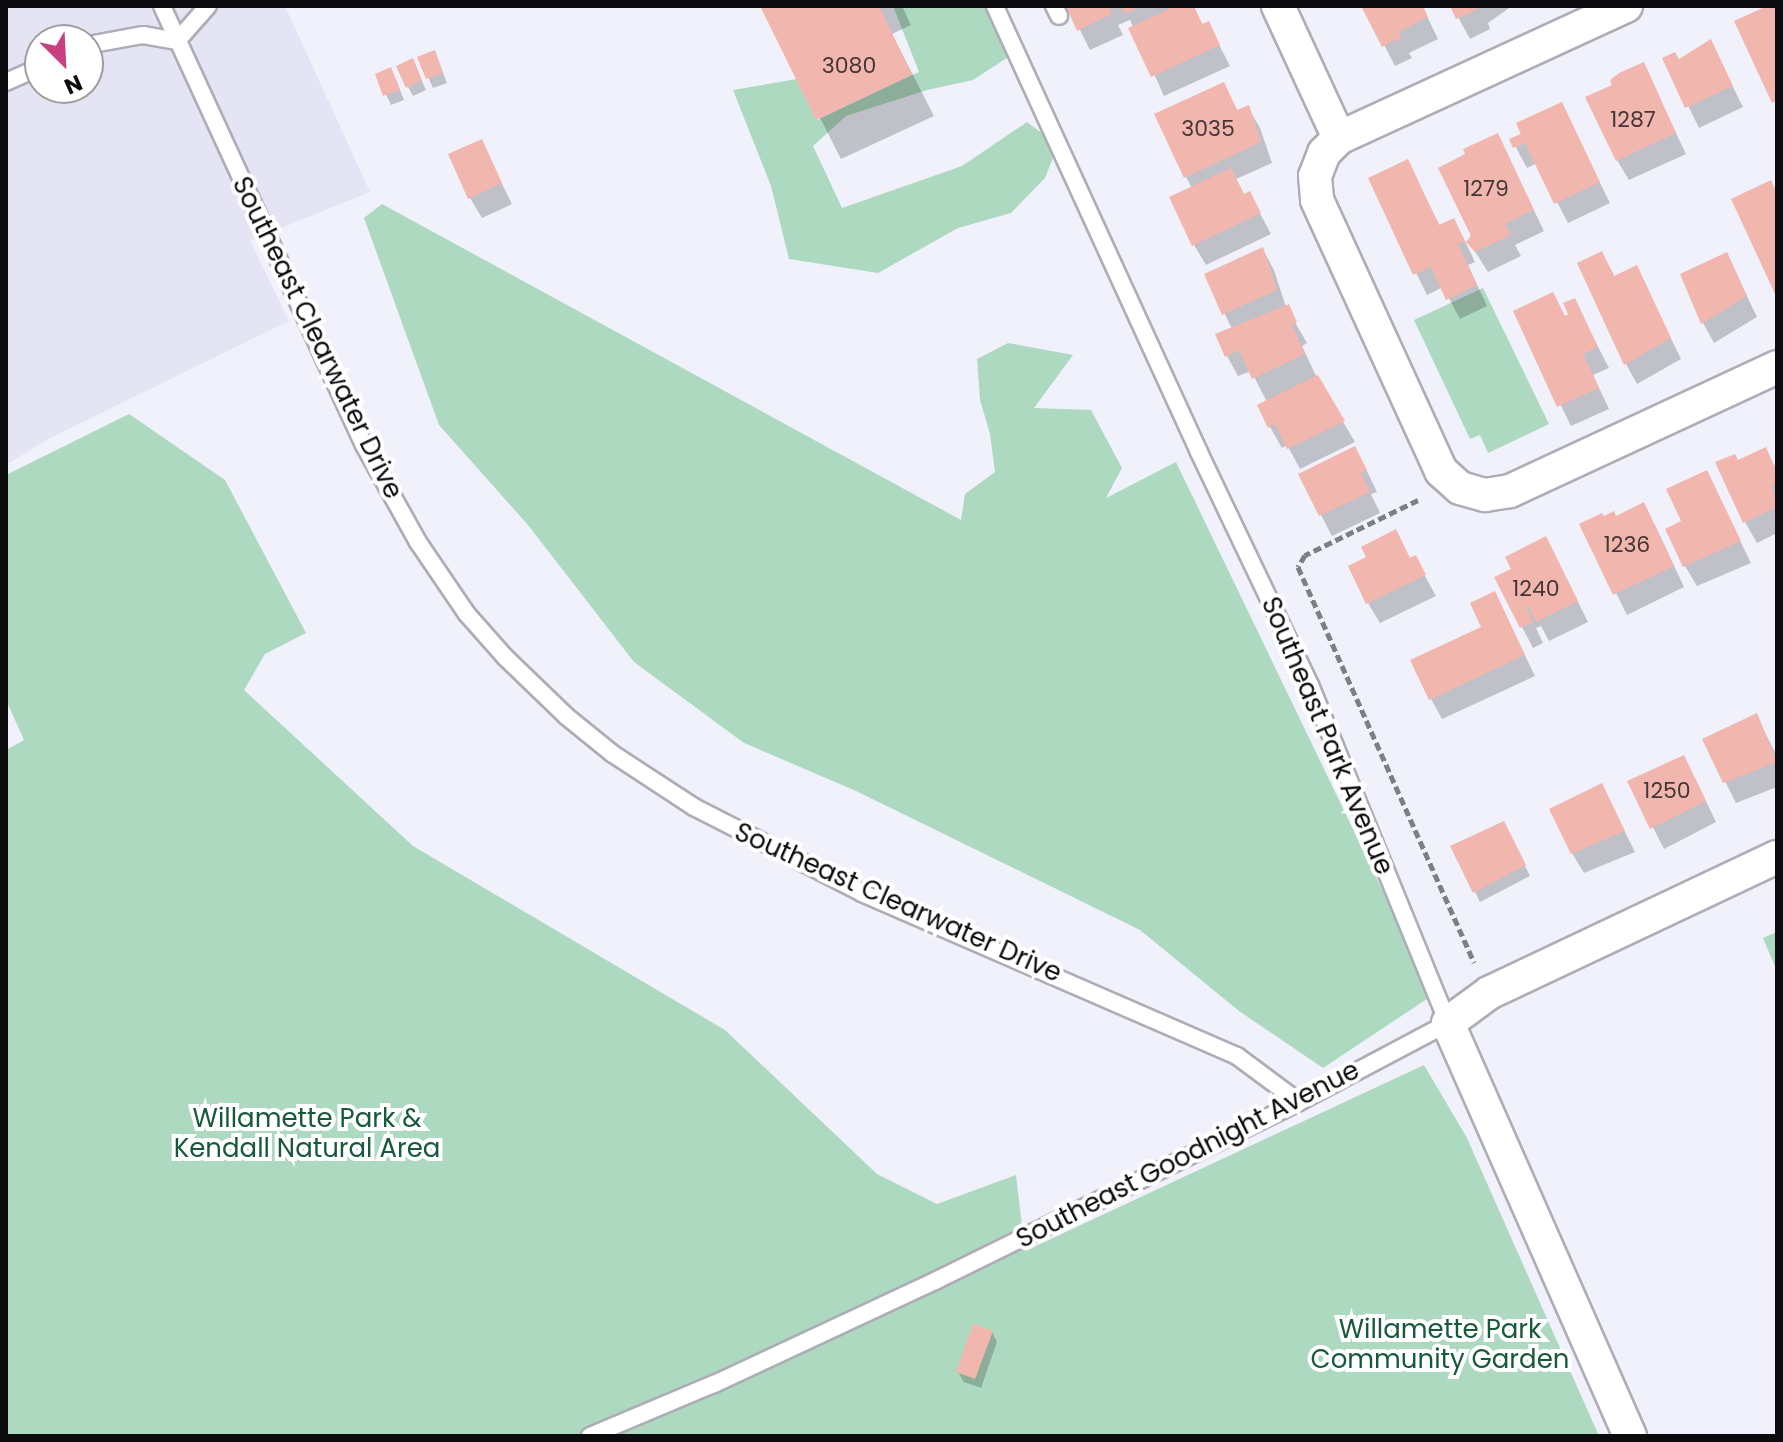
<!DOCTYPE html>
<style>
body{margin:0}
#map{position:relative;width:1783px;height:1442px;overflow:hidden;background:#f1f1fb;font-family:Poppins,sans-serif}
div>[style]{position:absolute}
.built>*{inset:0;background:#e4e4f5}
.green>*{inset:0;background:#aed9c1}
.shadow>*{inset:0;background:#0003}
.building>*{inset:0;background:#f1b6ad}
.path>*{height:5px;margin-top:-2.5px;transform-origin:0;background:repeating-linear-gradient(90deg,#7e7e85 0 8px,transparent 0 12px)}
.roads{filter:drop-shadow(2px 0 #acadb6) drop-shadow(-2px 0 #acadb6) drop-shadow(0 2px #acadb6) drop-shadow(0 -2px #acadb6)}
.lane>*{height:16px;margin:-8px;padding:0 8px;transform-origin:8px;border-radius:8px;background:#fff}
.street>*{height:32px;margin:-16px;padding:0 16px;transform-origin:16px;border-radius:16px;background:#fff}
span{translate:-50% -50%;white-space:nowrap;text-align:center;line-height:1.15;-webkit-text-stroke:8px #fff;paint-order:stroke}
.number-label{font-size:22px;color:#443636}
.number-label span{-webkit-text-stroke-width:0}
.street-label{font-size:26px;color:#0b0b0e}
.park-label{font-size:26px;color:#18583c}
.frame{position:absolute;inset:0;border:8px solid #0b0b0e;pointer-events:none}
.north{position:absolute;left:24px;top:24px;width:80px;height:80px;box-sizing:border-box;background:#fff;border:2px solid #9d9d9f;border-radius:50%;rotate:156deg;font-size:22px;font-weight:700;line-height:32px;text-align:center;color:#0b0b0e}
.north::after{content:'';display:block;margin:auto;width:28px;height:36px;background:#c8407f;clip-path:polygon(50% 0,100% 100%,50% 72%,0 100%)}
</style>
<div id="map">
<div class="built">
<div style="clip-path:polygon(evenodd,6px 6px,285px 6px,370px 192px,250px 241px,289px 321px,50px 438px,6px 465px,6px 6px,40px 40px,88px 40px,88px 88px,40px 88px,40px 40px)"></div>
</div>
<div class="green">
<div style="clip-path:polygon(893px 6px,995px 6px,1016px 52px,973px 80px,927px 90px,846px 116px,813px 146px,842px 208px,962px 166px,1027px 122px,1058px 145px,1045px 178px,1011px 213px,958px 228px,878px 273px,789px 259px,771px 186px,733px 90px,797px 79px,817px 120px,912px 75px,919px 72px)"></div>
<div style="clip-path:polygon(382px 204px,961px 520px,965px 494px,995px 472px,990px 434px,980px 400px,977px 359px,1008px 343px,1073px 355px,1034px 408px,1091px 410px,1122px 468px,1106px 498px,1176px 462px,1433px 995px,1323px 1068px,1239px 1011px,1140px 930px,856px 791px,744px 743px,634px 662px,528px 525px,439px 425px,364px 218px)"></div>
<div style="clip-path:polygon(1483px 288px,1549px 424px,1488px 453px,1480px 435px,1470px 439px,1414px 320px)"></div>
<div style="clip-path:polygon(129px 414px,225px 480px,306px 633px,265px 654px,244px 690px,413px 846px,725px 1030px,877px 1174px,937px 1204px,1016px 1175px,1025px 1251px,1424px 1065px,1467px 1138px,1599px 1436px,6px 1436px,6px 750px,24px 740px,6px 700px,6px 475px)"></div>
<div style="clip-path:polygon(1777px 932px,1777px 971px,1763px 938px)"></div>
</div>
<div class="shadow">
<div style="clip-path:polygon(763px 6px,902px 6px,911px 25px,892px 34px,934px 116px,841px 159px)"></div>
<div style="clip-path:polygon(1068px 6px,1198px 6px,1194px 9px,1203px 25px,1208px 23px,1230px 66px,1164px 96px,1130px 20px,1118px 25px,1123px 35px,1090px 50px)"></div>
<div style="clip-path:polygon(1364px 6px,1422px 6px,1438px 39px,1409px 53px,1412px 58px,1395px 66px)"></div>
<div style="clip-path:polygon(1452px 6px,1512px 6px,1488px 23px,1490px 29px,1470px 39px)"></div>
<div style="clip-path:polygon(1710px 42px,1743px 107px,1699px 128px,1665px 59px,1678px 61px)"></div>
<div style="clip-path:polygon(420px 58px,439px 62px,447px 83px,433px 88px)"></div>
<div style="clip-path:polygon(1643px 64px,1686px 154px,1629px 180px,1617px 160px)"></div>
<div style="clip-path:polygon(417px 70px,426px 90px,413px 96px,408px 87px)"></div>
<div style="clip-path:polygon(377px 75px,396px 79px,404px 100px,391px 105px)"></div>
<div style="clip-path:polygon(1223px 85px,1238px 112px,1248px 107px,1260px 128px,1272px 163px,1236px 179px,1245px 196px,1249px 193px,1271px 234px,1206px 265px,1194px 245px,1192px 188px,1186px 177px)"></div>
<div style="clip-path:polygon(1561px 104px,1610px 203px,1568px 223px,1537px 163px,1527px 168px,1512px 140px)"></div>
<div style="clip-path:polygon(1498px 136px,1544px 231px,1515px 245px,1521px 256px,1488px 272px,1469px 242px)"></div>
<div style="clip-path:polygon(481px 141px,512px 204px,482px 218px,470px 198px)"></div>
<div style="clip-path:polygon(1407px 162px,1440px 226px,1465px 241px,1475px 262px,1468px 265px,1487px 306px,1460px 319px,1443px 287px,1427px 295px,1370px 179px)"></div>
<div style="clip-path:polygon(1770px 182px,1777px 194px,1777px 294px,1733px 200px)"></div>
<div style="clip-path:polygon(1263px 250px,1274px 270px,1286px 307px,1307px 343px,1302px 346px,1317px 378px,1355px 442px,1300px 469px,1287px 445px,1282px 448px,1270px 427px,1259px 405px,1267px 402px,1251px 371px,1238px 376px,1227px 356px,1232px 329px,1206px 275px)"></div>
<div style="clip-path:polygon(1602px 254px,1615px 277px,1636px 267px,1681px 359px,1637px 384px,1626px 364px)"></div>
<div style="clip-path:polygon(1727px 255px,1757px 317px,1714px 343px,1703px 323px)"></div>
<div style="clip-path:polygon(1574px 300px,1609px 368px,1593px 375px,1609px 409px,1571px 426px,1515px 312px,1566px 318px,1571px 315px)"></div>
<div style="clip-path:polygon(1765px 450px,1777px 470px,1777px 533px,1757px 543px,1745px 522px,1737px 462px)"></div>
<div style="clip-path:polygon(1366px 469px,1377px 492px,1371px 494px,1380px 513px,1332px 536px,1300px 475px)"></div>
<div style="clip-path:polygon(1706px 472px,1751px 563px,1697px 586px,1685px 566px,1683px 522px)"></div>
<div style="clip-path:polygon(1603px 518px,1655px 525px,1684px 587px,1627px 615px,1582px 525px)"></div>
<div style="clip-path:polygon(1546px 538px,1588px 622px,1549px 641px,1541px 626px,1536px 628px,1543px 643px,1533px 648px,1522px 627px,1514px 570px)"></div>
<div style="clip-path:polygon(1415px 558px,1436px 596px,1380px 623px,1368px 603px)"></div>
<div style="clip-path:polygon(1495px 594px,1535px 676px,1442px 719px,1431px 699px,1484px 628px)"></div>
<div style="clip-path:polygon(1756px 715px,1777px 756px,1777px 787px,1736px 803px,1704px 740px)"></div>
<div style="clip-path:polygon(1695px 778px,1716px 822px,1664px 849px,1630px 782px)"></div>
<div style="clip-path:polygon(1602px 786px,1635px 852px,1584px 873px,1572px 853px)"></div>
<div style="clip-path:polygon(1509px 833px,1530px 876px,1480px 902px,1453px 847px)"></div>
<div style="clip-path:polygon(992px 1332px,997px 1342px,981px 1388px,964px 1382px,958px 1372px)"></div>
</div>
<div class="building">
<div style="clip-path:polygon(760px 6px,876px 6px,881px 10px,912px 75px,816px 120px)"></div>
<div style="clip-path:polygon(1066px 6px,1109px 6px,1112px 14px,1077px 31px)"></div>
<div style="clip-path:polygon(1121px 6px,1143px 6px,1125px 14px)"></div>
<div style="clip-path:polygon(1176px 6px,1194px 6px,1202px 24px,1209px 21px,1220px 45px,1151px 77px,1128px 28px)"></div>
<div style="clip-path:polygon(1361px 6px,1423px 6px,1428px 17px,1399px 32px,1402px 37px,1382px 47px)"></div>
<div style="clip-path:polygon(1450px 6px,1485px 6px,1456px 19px)"></div>
<div style="clip-path:polygon(1767px 6px,1777px 6px,1777px 100px,1772px 103px,1734px 21px)"></div>
<div style="clip-path:polygon(1711px 39px,1733px 86px,1685px 108px,1662px 58px,1675px 52px,1679px 59px)"></div>
<div style="clip-path:polygon(435px 50px,443px 73px,426px 79px,417px 57px)"></div>
<div style="clip-path:polygon(413px 58px,422px 80px,406px 88px,396px 66px)"></div>
<div style="clip-path:polygon(1644px 62px,1676px 133px,1616px 161px,1585px 97px,1612px 85px,1610px 80px,1619px 73px)"></div>
<div style="clip-path:polygon(391px 67px,400px 90px,383px 96px,375px 74px)"></div>
<div style="clip-path:polygon(1224px 82px,1237px 110px,1249px 105px,1261px 142px,1184px 178px,1154px 114px)"></div>
<div style="clip-path:polygon(1562px 102px,1600px 182px,1554px 204px,1525px 143px,1513px 148px,1509px 139px,1521px 134px,1516px 123px)"></div>
<div style="clip-path:polygon(1498px 133px,1534px 210px,1505px 224px,1511px 235px,1475px 252px,1466px 242px,1471px 236px,1438px 168px,1465px 154px,1463px 149px)"></div>
<div style="clip-path:polygon(482px 139px,502px 183px,468px 199px,448px 154px)"></div>
<div style="clip-path:polygon(1408px 159px,1439px 225px,1454px 218px,1465px 241px,1458px 244px,1477px 285px,1446px 300px,1431px 267px,1413px 275px,1368px 178px)"></div>
<div style="clip-path:polygon(1231px 168px,1244px 194px,1250px 191px,1261px 213px,1192px 246px,1169px 197px)"></div>
<div style="clip-path:polygon(1771px 180px,1777px 193px,1775px 294px,1731px 199px)"></div>
<div style="clip-path:polygon(1263px 247px,1277px 290px,1222px 315px,1204px 274px)"></div>
<div style="clip-path:polygon(1602px 251px,1614px 276px,1637px 265px,1671px 338px,1624px 365px,1577px 263px)"></div>
<div style="clip-path:polygon(1727px 252px,1747px 296px,1701px 324px,1680px 274px)"></div>
<div style="clip-path:polygon(1553px 292px,1565px 316px,1568px 314px,1563px 303px,1575px 298px,1598px 347px,1583px 354px,1599px 388px,1557px 407px,1513px 311px)"></div>
<div style="clip-path:polygon(1289px 304px,1297px 322px,1292px 325px,1305px 354px,1252px 379px,1239px 350px,1225px 357px,1215px 334px)"></div>
<div style="clip-path:polygon(1318px 375px,1345px 421px,1287px 449px,1275px 424px,1268px 428px,1257px 405px)"></div>
<div style="clip-path:polygon(1355px 446px,1367px 470px,1361px 473px,1370px 492px,1319px 516px,1298px 474px)"></div>
<div style="clip-path:polygon(1766px 447px,1777px 472px,1777px 484px,1772px 486px,1777px 507px,1743px 523px,1715px 462px,1735px 454px,1738px 460px)"></div>
<div style="clip-path:polygon(1707px 470px,1741px 541px,1683px 567px,1665px 529px,1681px 521px,1666px 489px)"></div>
<div style="clip-path:polygon(1644px 502px,1674px 566px,1613px 595px,1579px 524px,1602px 513px,1604px 516px,1614px 511px,1616px 516px)"></div>
<div style="clip-path:polygon(1396px 529px,1410px 558px,1416px 555px,1426px 575px,1366px 604px,1348px 566px,1366px 557px,1361px 547px)"></div>
<div style="clip-path:polygon(1546px 536px,1578px 601px,1536px 622px,1528px 606px,1526px 607px,1533px 622px,1520px 628px,1494px 577px,1511px 569px,1505px 557px)"></div>
<div style="clip-path:polygon(1495px 591px,1525px 655px,1429px 700px,1410px 660px,1481px 627px,1470px 603px)"></div>
<div style="clip-path:polygon(1757px 713px,1777px 762px,1723px 783px,1702px 739px)"></div>
<div style="clip-path:polygon(1684px 755px,1706px 801px,1650px 829px,1627px 781px)"></div>
<div style="clip-path:polygon(1602px 783px,1625px 831px,1571px 854px,1549px 809px)"></div>
<div style="clip-path:polygon(1504px 821px,1526px 865px,1473px 893px,1450px 846px)"></div>
<div style="clip-path:polygon(973px 1324px,993px 1331px,975px 1379px,956px 1372px)"></div>
</div>
<div class="path">
<div style="left:1418px;top:500px;width:126px;rotate:154deg"></div>
<div style="left:1305px;top:555px;width:14px;rotate:120deg"></div>
<div style="left:1298px;top:567px;width:433px;rotate:66deg"></div>
</div>
<div class="roads">
<div class="lane">
<div style="left:162px;top:6px;width:483px;rotate:65.3deg"></div>
<div style="left:364px;top:445px;width:111px;rotate:60.9deg"></div>
<div style="left:418px;top:542px;width:87px;rotate:55.8deg"></div>
<div style="left:467px;top:614px;width:57px;rotate:48.5deg"></div>
<div style="left:505px;top:657px;width:85px;rotate:44deg"></div>
<div style="left:566px;top:716px;width:60px;rotate:39deg"></div>
<div style="left:613px;top:754px;width:97px;rotate:33.2deg"></div>
<div style="left:694px;top:807px;width:189px;rotate:27.1deg"></div>
<div style="left:862px;top:893px;width:409px;rotate:23.5deg"></div>
<div style="left:1237px;top:1056px;width:77px;rotate:36.6deg"></div>
<div style="left:1054px;top:6px;width:11px;rotate:63deg"></div>
<div style="left:177px;top:41px;width:47px;rotate:-48.5deg"></div>
<div style="left:88px;top:45px;width:56px;rotate:-10.3deg"></div>
<div style="left:143px;top:35px;width:35px;rotate:10deg"></div>
<div style="left:6px;top:82px;width:37px;rotate:-24deg"></div>
<div style="left:590px;top:1436px;width:134px;rotate:-22.8deg"></div>
<div style="left:714px;top:1384px;width:244px;rotate:-25deg"></div>
<div style="left:935px;top:1281px;width:406px;rotate:-26.2deg"></div>
<div style="left:1299px;top:1102px;width:169px;rotate:-27.9deg"></div>
<div style="left:1448px;top:1023px;width:365px;rotate:-112.2deg"></div>
<div style="left:1310px;top:685px;width:258px;rotate:-115.5deg"></div>
<div style="left:1199px;top:452px;width:490px;rotate:-114.6deg"></div>
</div>
<div class="street">
<div style="left:1278px;top:6px;width:145px;rotate:65.2deg"></div>
<div style="left:1626px;top:6px;width:316px;rotate:155.3deg"></div>
<div style="left:1339px;top:138px;width:21px;rotate:135deg"></div>
<div style="left:1324px;top:153px;width:25px;rotate:111deg"></div>
<div style="left:1315px;top:176px;width:24px;rotate:85deg"></div>
<div style="left:1317px;top:200px;width:298px;rotate:65.4deg"></div>
<div style="left:1441px;top:471px;width:25px;rotate:42deg"></div>
<div style="left:1460px;top:488px;width:26px;rotate:16deg"></div>
<div style="left:1485px;top:495px;width:25px;rotate:-9deg"></div>
<div style="left:1510px;top:491px;width:294px;rotate:-24.9deg"></div>
<div style="left:1630px;top:1436px;width:451px;rotate:-113.8deg"></div>
<div style="left:1448px;top:1023px;width:51px;rotate:-36.2deg"></div>
<div style="left:1489px;top:993px;width:318px;rotate:-25.3deg"></div>
</div>
</div>
<div class="number-label">
<span style="left:849px;top:66px">3080</span>
<span style="left:1633px;top:120px">1287</span>
<span style="left:1208px;top:129px">3035</span>
<span style="left:1486px;top:189px">1279</span>
<span style="left:1627px;top:545px">1236</span>
<span style="left:1536px;top:589px">1240</span>
<span style="left:1667px;top:791px">1250</span>
</div>
<div class="street-label">
<span style="left:317px;top:338px;rotate:64deg">Southeast Clearwater Drive</span>
<span style="left:1327px;top:736px;rotate:67deg">Southeast Park Avenue</span>
<span style="left:898px;top:903px;rotate:24deg">Southeast Clearwater Drive</span>
<span style="left:1188px;top:1155px;rotate:-27deg">Southeast Goodnight Avenue</span>
</div>
<div class="park-label">
<span style="left:307px;top:1134px">Willamette Park &amp;<br>Kendall Natural Area</span>
<span style="left:1440px;top:1345px">Willamette Park<br>Community Garden</span>
</div>
<div class="frame"></div>
<div class="north">N</div>
</div>
